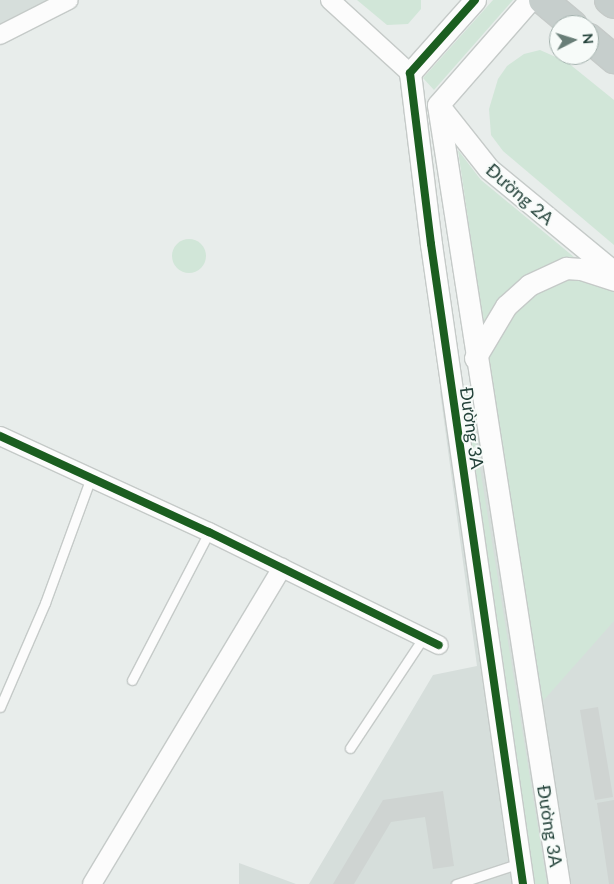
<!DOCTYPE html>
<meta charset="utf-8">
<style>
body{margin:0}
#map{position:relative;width:614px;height:884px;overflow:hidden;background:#e8edeb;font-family:Lato,sans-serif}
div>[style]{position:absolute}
.built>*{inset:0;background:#d6dedb}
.green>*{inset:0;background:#d1e6d8}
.round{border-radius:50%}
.building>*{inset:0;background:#cfd4d2}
.roads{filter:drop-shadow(1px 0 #c5cac8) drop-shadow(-1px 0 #c5cac8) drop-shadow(0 1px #c5cac8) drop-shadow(0 -1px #c5cac8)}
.service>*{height:9px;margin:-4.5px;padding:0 4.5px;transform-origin:4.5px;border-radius:4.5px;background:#fcfcfc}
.minor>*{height:18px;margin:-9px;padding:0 9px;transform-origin:9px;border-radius:9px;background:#fcfcfc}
.tertiary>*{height:21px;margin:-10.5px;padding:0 10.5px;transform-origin:10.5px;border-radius:10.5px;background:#fcfcfc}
.trunk>*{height:28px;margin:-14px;padding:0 14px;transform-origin:14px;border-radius:14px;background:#c6cecc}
.cycleway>*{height:8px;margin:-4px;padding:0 4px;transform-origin:4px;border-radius:4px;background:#1b5e20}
span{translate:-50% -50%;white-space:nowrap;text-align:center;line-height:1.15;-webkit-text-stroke:4px #f7fbf9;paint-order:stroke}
.street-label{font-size:18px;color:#24423a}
.north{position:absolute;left:549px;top:15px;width:50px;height:50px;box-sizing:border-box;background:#f7fbf9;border:1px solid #a3b1ad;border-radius:50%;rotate:85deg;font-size:14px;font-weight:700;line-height:20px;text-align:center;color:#24423a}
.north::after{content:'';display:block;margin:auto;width:18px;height:22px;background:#697e78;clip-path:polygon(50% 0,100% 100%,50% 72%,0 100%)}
</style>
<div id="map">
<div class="built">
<div style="clip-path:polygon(0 0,52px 0,0 27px)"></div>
<div style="clip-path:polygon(614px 289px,614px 884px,309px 884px,433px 675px,477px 666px,440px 391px,491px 384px,487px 353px)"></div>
<div style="clip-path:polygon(239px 863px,296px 884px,239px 884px)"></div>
</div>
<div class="green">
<div style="clip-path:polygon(357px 0,421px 0,421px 9px,408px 24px,387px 25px)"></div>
<div style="clip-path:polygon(493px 0,513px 0,434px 90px,423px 78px)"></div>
<div style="clip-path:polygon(540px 50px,567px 62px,614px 100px,614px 245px,503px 151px,491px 135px,489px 109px,498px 79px,507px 66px,524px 54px)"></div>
<div style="clip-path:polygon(458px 150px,481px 180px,580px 262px,484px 330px)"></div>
<div class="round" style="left:172px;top:239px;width:34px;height:34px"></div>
<div style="clip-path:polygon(567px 275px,614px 289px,614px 621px,543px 701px,487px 353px,511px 311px,534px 290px)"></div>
<div style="clip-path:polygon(467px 387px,547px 884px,535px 884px,464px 388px)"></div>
</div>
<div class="building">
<div style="clip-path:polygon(598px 707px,613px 797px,595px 800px,580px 710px)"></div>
<div style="clip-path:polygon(443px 791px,454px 866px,433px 869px,425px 817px,391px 822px,354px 884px,333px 884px,383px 800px)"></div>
<div style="clip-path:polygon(614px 800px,614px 884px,609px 884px,597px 803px)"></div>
</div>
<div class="roads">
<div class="service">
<div style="left:132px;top:680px;width:167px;rotate:-62.5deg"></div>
<div style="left:0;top:707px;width:113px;rotate:-66.6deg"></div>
<div style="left:45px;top:603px;width:134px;rotate:-69.9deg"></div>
<div style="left:350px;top:748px;width:132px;rotate:-56.4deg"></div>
<div style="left:456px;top:884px;width:67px;rotate:-18.2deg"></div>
</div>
<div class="minor">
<div style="left:330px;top:0;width:108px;rotate:42.4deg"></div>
<div style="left:0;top:35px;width:77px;rotate:-26.9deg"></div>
<div style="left:0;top:436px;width:230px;rotate:24.7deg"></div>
<div style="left:209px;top:532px;width:256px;rotate:26.2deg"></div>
<div style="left:92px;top:884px;width:369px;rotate:-59deg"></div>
</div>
<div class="tertiary">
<div style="left:475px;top:0;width:98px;rotate:131.7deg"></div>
<div style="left:410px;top:73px;width:172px;rotate:83deg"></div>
<div style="left:431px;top:244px;width:647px;rotate:81.82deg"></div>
<div style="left:438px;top:105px;width:788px;rotate:81.17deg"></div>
<div style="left:438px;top:105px;width:140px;rotate:-48.8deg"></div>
<div style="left:439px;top:106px;width:80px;rotate:51.6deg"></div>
<div style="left:489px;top:169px;width:162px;rotate:39.5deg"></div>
<div style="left:475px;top:358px;width:61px;rotate:-59.2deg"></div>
<div style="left:506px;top:306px;width:31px;rotate:-42deg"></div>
<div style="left:529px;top:285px;width:41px;rotate:-24.7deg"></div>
<div style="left:566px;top:268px;width:15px;rotate:4deg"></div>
<div style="left:581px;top:269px;width:35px;rotate:18deg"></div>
</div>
<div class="trunk">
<div style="left:543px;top:0;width:39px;rotate:40deg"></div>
<div style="left:609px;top:0;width:6px;rotate:39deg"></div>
<div style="left:589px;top:38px;width:33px;rotate:40deg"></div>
</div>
</div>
<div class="cycleway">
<div style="left:475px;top:0;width:98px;rotate:131.7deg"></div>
<div style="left:410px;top:73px;width:172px;rotate:83deg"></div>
<div style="left:431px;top:244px;width:647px;rotate:81.82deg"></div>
<div style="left:0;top:436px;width:230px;rotate:24.7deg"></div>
<div style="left:209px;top:532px;width:256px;rotate:26.2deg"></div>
</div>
<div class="street-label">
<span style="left:520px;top:194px;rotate:41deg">Đường 2A</span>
<span style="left:472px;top:428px;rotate:82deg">Đường 3A</span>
<span style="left:550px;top:826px;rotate:81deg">Đường 3A</span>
</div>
<div class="north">N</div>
</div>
